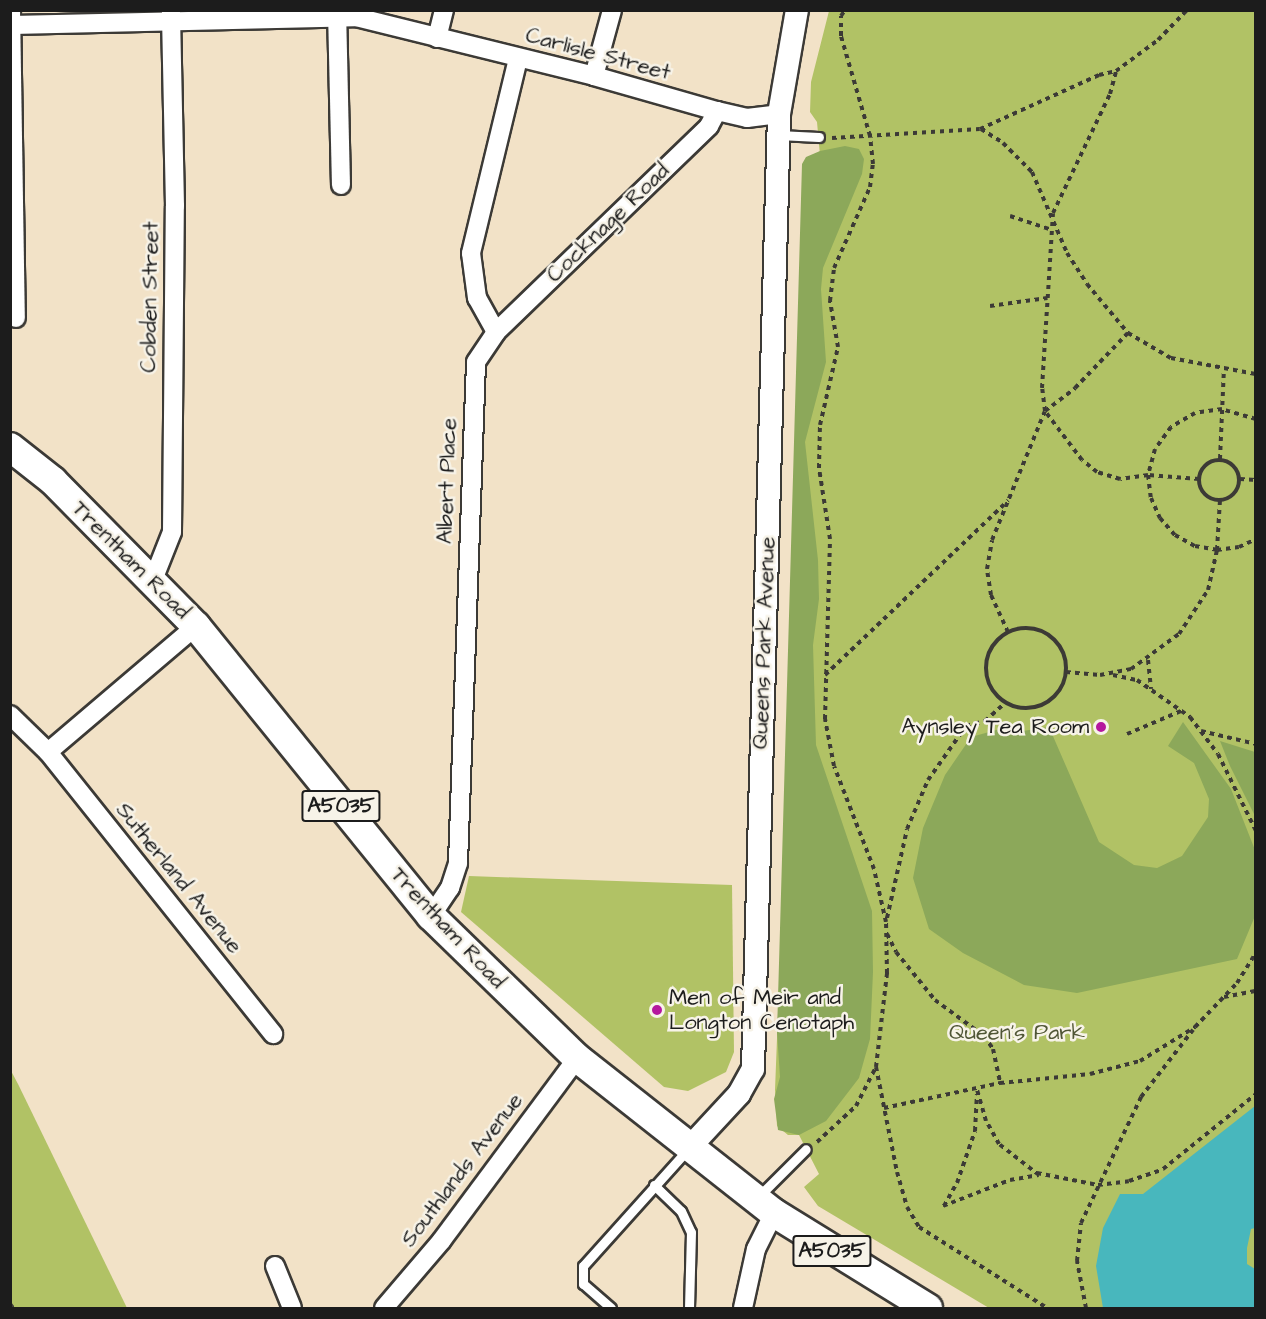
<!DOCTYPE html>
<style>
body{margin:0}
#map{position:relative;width:1266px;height:1319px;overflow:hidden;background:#f2e2c7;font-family:"Architects Daughter",sans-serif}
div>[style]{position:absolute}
.green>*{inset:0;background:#b1c265}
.forest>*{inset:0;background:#8ca85a}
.water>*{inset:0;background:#48b7bd}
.path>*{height:4px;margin-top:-2px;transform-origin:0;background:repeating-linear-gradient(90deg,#3c3a36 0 4.5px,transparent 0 9px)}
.path>.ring{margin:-2px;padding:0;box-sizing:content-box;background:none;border:4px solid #3c3a36;border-radius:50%}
.roads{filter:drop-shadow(2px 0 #3c3a36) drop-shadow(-2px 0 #3c3a36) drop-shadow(0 2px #3c3a36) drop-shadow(0 -2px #3c3a36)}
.service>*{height:9px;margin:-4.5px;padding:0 4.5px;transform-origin:4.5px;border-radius:4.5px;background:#fff}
.minor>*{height:18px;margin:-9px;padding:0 9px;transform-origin:9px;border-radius:9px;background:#fff}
.tertiary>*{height:22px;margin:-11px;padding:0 11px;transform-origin:11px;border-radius:11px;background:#fff}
.primary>*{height:28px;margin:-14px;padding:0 14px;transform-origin:14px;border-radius:14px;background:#fff}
.dots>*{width:16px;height:16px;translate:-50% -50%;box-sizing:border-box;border:3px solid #f7f3e8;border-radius:50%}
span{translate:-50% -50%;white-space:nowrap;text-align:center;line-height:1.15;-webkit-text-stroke:5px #f7f3e8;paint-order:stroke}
.shield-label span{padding:2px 4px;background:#f7f3e8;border:2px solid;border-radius:4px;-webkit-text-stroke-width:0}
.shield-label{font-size:21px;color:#1c1c1c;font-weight:700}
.street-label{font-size:22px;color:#1c1c1c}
.poi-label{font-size:22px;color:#1c1c1c}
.right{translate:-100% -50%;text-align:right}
.left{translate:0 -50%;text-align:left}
.park-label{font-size:22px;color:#505636}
.frame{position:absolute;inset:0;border:12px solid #1c1c1c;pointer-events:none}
</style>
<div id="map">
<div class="green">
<div style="clip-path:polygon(829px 11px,1255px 11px,1255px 1308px,989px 1308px,818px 1206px,804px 1187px,819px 1174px,799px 1135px,788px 1135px,777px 1126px,775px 1090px,797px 524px,820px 155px,817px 122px,810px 112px,811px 82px)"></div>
<div style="clip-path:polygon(469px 876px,732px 885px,734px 1052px,726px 1072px,688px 1091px,664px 1087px,461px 912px)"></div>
<div style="clip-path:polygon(10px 1069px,18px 1084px,127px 1308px,11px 1308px)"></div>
</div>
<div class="forest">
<div style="clip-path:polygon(845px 146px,859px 149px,864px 159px,862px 174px,823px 268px,821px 289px,826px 362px,805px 442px,818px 560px,819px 599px,813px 645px,816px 745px,872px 911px,873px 972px,870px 1039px,859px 1078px,826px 1121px,799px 1135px,778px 1130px,774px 1099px,780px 1077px,777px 1033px,802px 164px,806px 157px,820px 151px)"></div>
<div style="clip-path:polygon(1183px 722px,1231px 789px,1255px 850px,1255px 916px,1237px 959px,1077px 993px,1024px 985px,963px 953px,929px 929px,913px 878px,923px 828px,945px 775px,971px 737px,1000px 729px,1016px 732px,1049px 727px,1099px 842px,1134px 865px,1157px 868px,1182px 856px,1208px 817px,1209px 799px,1194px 763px,1168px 746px)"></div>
<div style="clip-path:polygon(1220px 741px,1255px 752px,1255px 816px,1230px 766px)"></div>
</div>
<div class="water">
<div style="clip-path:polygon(1255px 1106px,1255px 1228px,1251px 1229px,1247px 1248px,1247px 1264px,1255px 1269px,1255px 1308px,1103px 1308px,1096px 1266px,1103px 1228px,1120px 1194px,1143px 1194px)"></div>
</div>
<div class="path">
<div style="left:981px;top:129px;width:26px;rotate:32deg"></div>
<div style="left:1003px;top:143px;width:41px;rotate:45deg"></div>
<div style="left:1032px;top:172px;width:88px;rotate:66.6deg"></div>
<div style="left:1067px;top:253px;width:37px;rotate:57deg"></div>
<div style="left:1087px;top:284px;width:64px;rotate:50.1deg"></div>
<div style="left:832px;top:138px;width:148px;rotate:-3.5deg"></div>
<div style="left:980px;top:129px;width:131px;rotate:-24.4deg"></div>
<div style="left:1099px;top:75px;width:17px;rotate:-13deg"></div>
<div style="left:1116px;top:71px;width:52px;rotate:-36.4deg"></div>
<div style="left:1158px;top:40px;width:42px;rotate:-46deg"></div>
<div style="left:1010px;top:216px;width:44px;rotate:18.4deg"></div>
<div style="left:990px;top:306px;width:58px;rotate:-8deg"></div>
<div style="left:1256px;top:419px;width:35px;rotate:-164deg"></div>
<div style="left:1222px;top:409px;width:27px;rotate:172deg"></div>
<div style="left:1195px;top:413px;width:28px;rotate:150deg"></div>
<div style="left:1171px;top:427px;width:27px;rotate:126deg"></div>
<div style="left:1155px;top:449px;width:27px;rotate:105deg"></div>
<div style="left:1148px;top:475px;width:23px;rotate:83deg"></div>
<div style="left:1151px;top:498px;width:22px;rotate:66deg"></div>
<div style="left:1160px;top:518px;width:23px;rotate:49deg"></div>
<div style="left:1175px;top:535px;width:23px;rotate:29deg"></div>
<div style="left:1195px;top:546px;width:22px;rotate:10deg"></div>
<div style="left:1217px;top:550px;width:22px;rotate:-8deg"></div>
<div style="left:1239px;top:547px;width:19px;rotate:-25deg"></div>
<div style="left:1220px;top:459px;width:90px;rotate:-87.5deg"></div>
<div class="ring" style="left:1199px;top:460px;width:36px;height:36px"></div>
<div style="left:1199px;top:479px;width:51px;rotate:-175.5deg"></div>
<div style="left:1148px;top:475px;width:28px;rotate:172deg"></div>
<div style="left:1120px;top:479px;width:24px;rotate:-163deg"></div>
<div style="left:1097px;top:472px;width:19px;rotate:-141deg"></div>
<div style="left:1082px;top:460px;width:61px;rotate:-127.1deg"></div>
<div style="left:1045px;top:411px;width:38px;rotate:-37deg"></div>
<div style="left:1075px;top:388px;width:76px;rotate:-46.1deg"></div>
<div style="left:1128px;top:333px;width:50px;rotate:30.2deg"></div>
<div style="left:1171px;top:358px;width:86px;rotate:10.7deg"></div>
<div style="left:1240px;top:479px;width:16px;rotate:4deg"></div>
<div class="ring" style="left:986px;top:628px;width:76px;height:76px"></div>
<div style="left:1008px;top:632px;width:41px;rotate:-114.7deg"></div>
<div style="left:991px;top:595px;width:26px;rotate:-99deg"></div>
<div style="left:987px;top:569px;width:29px;rotate:-80deg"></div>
<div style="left:992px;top:540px;width:139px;rotate:-67.7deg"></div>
<div style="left:1045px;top:411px;width:23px;rotate:-97deg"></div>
<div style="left:1042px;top:388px;width:175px;rotate:-86.4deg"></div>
<div style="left:1053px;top:213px;width:132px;rotate:-64.4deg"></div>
<div style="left:1110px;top:94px;width:24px;rotate:-75deg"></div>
<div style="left:1148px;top:660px;width:29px;rotate:84deg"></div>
<div style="left:1066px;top:672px;width:34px;rotate:5deg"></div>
<div style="left:1100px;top:675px;width:32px;rotate:-11deg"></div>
<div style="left:1131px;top:669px;width:59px;rotate:-36.1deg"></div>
<div style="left:1179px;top:634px;width:53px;rotate:-56.6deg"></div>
<div style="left:1208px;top:590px;width:41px;rotate:-77.3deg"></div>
<div style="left:1217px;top:550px;width:50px;rotate:-86.6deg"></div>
<div style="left:825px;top:675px;width:253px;rotate:-43.6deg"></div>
<div style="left:1113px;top:675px;width:25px;rotate:12deg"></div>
<div style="left:1137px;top:680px;width:65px;rotate:34.9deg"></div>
<div style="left:1190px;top:717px;width:46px;rotate:52.9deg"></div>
<div style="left:1218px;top:754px;width:86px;rotate:63.7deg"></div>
<div style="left:1201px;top:731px;width:57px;rotate:13.3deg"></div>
<div style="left:1127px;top:734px;width:59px;rotate:-23.1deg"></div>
<div style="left:887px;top:918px;width:91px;rotate:-77.3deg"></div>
<div style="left:907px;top:829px;width:53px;rotate:-66.8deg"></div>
<div style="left:928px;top:780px;width:66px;rotate:-54.9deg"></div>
<div style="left:966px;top:726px;width:20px;rotate:-15deg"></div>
<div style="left:985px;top:721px;width:28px;rotate:-42deg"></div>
<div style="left:887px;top:934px;width:20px;rotate:63deg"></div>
<div style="left:896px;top:952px;width:62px;rotate:50.9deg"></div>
<div style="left:935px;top:1000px;width:61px;rotate:36.3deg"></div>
<div style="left:984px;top:1036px;width:16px;rotate:55deg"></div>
<div style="left:993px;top:1049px;width:35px;rotate:78deg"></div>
<div style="left:1224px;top:997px;width:33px;rotate:-11deg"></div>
<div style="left:876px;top:1067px;width:107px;rotate:78.7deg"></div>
<div style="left:897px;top:1172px;width:36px;rotate:74deg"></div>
<div style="left:907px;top:1207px;width:23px;rotate:59deg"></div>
<div style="left:919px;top:1227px;width:151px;rotate:32.3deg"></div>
<div style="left:884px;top:1108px;width:119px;rotate:-12.2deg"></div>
<div style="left:1000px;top:1083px;width:90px;rotate:-5.7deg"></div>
<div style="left:1090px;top:1074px;width:52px;rotate:-14.6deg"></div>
<div style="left:1140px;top:1061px;width:65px;rotate:-31.7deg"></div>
<div style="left:1195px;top:1027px;width:61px;rotate:-46.3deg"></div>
<div style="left:1237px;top:983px;width:36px;rotate:-58deg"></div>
<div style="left:817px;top:1142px;width:53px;rotate:-42.7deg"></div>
<div style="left:856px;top:1106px;width:44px;rotate:-62.9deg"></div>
<div style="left:876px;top:1067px;width:95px;rotate:-83.3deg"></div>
<div style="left:887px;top:973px;width:51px;rotate:-91.1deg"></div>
<div style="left:886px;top:922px;width:54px;rotate:-102.8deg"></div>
<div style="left:874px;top:869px;width:110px;rotate:-111.2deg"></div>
<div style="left:834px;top:766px;width:48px;rotate:-100.8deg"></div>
<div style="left:825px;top:719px;width:180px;rotate:-88.4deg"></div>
<div style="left:830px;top:539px;width:72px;rotate:-98.8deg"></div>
<div style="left:819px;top:468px;width:43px;rotate:-88.7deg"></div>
<div style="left:820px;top:425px;width:80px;rotate:-77deg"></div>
<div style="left:838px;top:347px;width:47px;rotate:-99.9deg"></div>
<div style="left:830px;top:301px;width:33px;rotate:-83deg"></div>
<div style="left:834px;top:268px;width:89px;rotate:-66deg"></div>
<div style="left:870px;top:187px;width:23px;rotate:-83deg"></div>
<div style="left:873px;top:164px;width:28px;rotate:-96deg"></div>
<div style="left:870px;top:136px;width:104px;rotate:-106.2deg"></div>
<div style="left:841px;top:36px;width:20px;rotate:-90deg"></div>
<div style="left:841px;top:16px;width:7px;rotate:-56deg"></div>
<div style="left:1037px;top:1173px;width:62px;rotate:11.1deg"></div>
<div style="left:1098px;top:1185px;width:31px;rotate:-7deg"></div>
<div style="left:1129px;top:1181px;width:36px;rotate:-19deg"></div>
<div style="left:1163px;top:1169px;width:119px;rotate:-38.9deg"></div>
<div style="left:943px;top:1206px;width:72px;rotate:-21.2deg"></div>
<div style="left:1010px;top:1180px;width:29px;rotate:-10deg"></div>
<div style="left:1039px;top:1175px;width:51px;rotate:-142.2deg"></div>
<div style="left:999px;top:1144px;width:26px;rotate:-119deg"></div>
<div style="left:986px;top:1121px;width:33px;rotate:-106deg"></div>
<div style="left:944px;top:1206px;width:26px;rotate:-61deg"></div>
<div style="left:957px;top:1183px;width:55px;rotate:-70.9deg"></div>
<div style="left:975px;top:1131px;width:37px;rotate:-87deg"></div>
<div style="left:10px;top:1304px;width:5px;rotate:53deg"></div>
<div style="left:1086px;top:1308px;width:48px;rotate:-100.8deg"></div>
<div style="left:1077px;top:1261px;width:38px;rotate:-84deg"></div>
<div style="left:1081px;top:1223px;width:140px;rotate:-64.5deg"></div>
<div style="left:1141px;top:1097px;width:85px;rotate:-52.2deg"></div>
</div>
<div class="roads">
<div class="service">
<div style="left:778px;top:135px;width:41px;rotate:2.8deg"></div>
<div style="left:654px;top:1185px;width:37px;rotate:44deg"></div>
<div style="left:681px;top:1211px;width:23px;rotate:65deg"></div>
<div style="left:691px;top:1232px;width:76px;rotate:91.5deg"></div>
<div style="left:759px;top:1196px;width:66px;rotate:-45deg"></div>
<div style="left:611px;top:1308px;width:37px;rotate:-139deg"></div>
<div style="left:583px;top:1284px;width:18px;rotate:-90deg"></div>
<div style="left:583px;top:1266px;width:156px;rotate:-48.1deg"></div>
</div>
<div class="minor">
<div style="left:11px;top:10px;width:308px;rotate:89.1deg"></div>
<div style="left:337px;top:10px;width:175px;rotate:88.7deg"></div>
<div style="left:10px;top:25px;width:346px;rotate:-1.3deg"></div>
<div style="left:356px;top:17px;width:245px;rotate:13.9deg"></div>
<div style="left:594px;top:76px;width:128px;rotate:15.9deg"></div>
<div style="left:717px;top:111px;width:31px;rotate:13deg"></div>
<div style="left:747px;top:118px;width:32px;rotate:-7deg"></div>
<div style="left:437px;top:38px;width:29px;rotate:-76deg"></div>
<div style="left:594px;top:76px;width:68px;rotate:-74.7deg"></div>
<div style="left:496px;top:332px;width:39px;rotate:-119deg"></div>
<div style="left:477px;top:298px;width:45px;rotate:-97.6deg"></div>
<div style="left:471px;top:253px;width:201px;rotate:-76.4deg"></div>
<div style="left:153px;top:580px;width:52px;rotate:-68.4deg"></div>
<div style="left:172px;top:532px;width:326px;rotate:-89.5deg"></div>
<div style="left:175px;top:206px;width:196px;rotate:-91.2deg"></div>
<div style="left:10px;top:715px;width:53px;rotate:44.2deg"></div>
<div style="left:48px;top:752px;width:361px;rotate:51.4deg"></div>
<div style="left:48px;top:752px;width:194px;rotate:-40.4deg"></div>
<div style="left:431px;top:916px;width:34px;rotate:-56deg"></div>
<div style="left:450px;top:888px;width:26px;rotate:-72deg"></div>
<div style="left:458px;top:863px;width:501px;rotate:-87.94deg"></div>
<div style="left:476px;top:362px;width:36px;rotate:-56deg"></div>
<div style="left:496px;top:332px;width:296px;rotate:-44deg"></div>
<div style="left:709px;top:126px;width:17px;rotate:-62deg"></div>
<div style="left:275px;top:1266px;width:45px;rotate:68deg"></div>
<div style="left:384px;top:1308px;width:89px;rotate:-49.5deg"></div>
<div style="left:442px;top:1240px;width:227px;rotate:-53.4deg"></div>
<div style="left:743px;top:1308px;width:60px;rotate:-77.6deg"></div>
<div style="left:756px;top:1249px;width:40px;rotate:-63.4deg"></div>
</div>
<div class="tertiary">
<div style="left:689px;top:1148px;width:74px;rotate:-47.2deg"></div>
<div style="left:739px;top:1094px;width:29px;rotate:-61deg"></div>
<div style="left:753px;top:1069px;width:955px;rotate:-88.44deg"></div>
<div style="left:779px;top:114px;width:106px;rotate:-80.2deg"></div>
</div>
<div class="primary">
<div style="left:10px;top:447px;width:55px;rotate:38.3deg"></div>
<div style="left:53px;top:481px;width:204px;rotate:45.4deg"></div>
<div style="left:196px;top:626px;width:373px;rotate:51deg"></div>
<div style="left:431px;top:916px;width:204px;rotate:44.2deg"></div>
<div style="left:577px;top:1058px;width:251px;rotate:38.2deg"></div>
<div style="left:774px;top:1213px;width:181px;rotate:31.7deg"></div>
</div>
</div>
<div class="dots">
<div style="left:1101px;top:727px;background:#b5179e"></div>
<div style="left:657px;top:1010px;background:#b5179e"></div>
</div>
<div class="shield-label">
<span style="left:341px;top:806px">A5035</span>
<span style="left:832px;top:1251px">A5035</span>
</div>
<div class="street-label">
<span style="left:598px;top:54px;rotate:15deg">Carlisle Street</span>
<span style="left:608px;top:223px;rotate:-44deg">Cocknage Road</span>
<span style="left:150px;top:297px;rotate:-89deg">Cobden Street</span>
<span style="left:447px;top:481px;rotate:-88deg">Albert Place</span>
<span style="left:131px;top:560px;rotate:45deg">Trentham Road</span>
<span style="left:764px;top:643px;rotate:-88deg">Queens Park Avenue</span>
<span style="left:179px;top:878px;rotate:51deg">Sutherland Avenue</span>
<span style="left:448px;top:928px;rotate:47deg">Trentham Road</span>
<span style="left:462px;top:1170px;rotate:-53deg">Southlands Avenue</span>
</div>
<div class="poi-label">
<span class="right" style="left:1089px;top:727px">Aynsley Tea Room</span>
<span class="left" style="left:669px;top:1010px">Men of Meir and<br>Longton Cenotaph</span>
</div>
<div class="park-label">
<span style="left:1017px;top:1033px">Queen's Park</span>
</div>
<div class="frame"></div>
</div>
